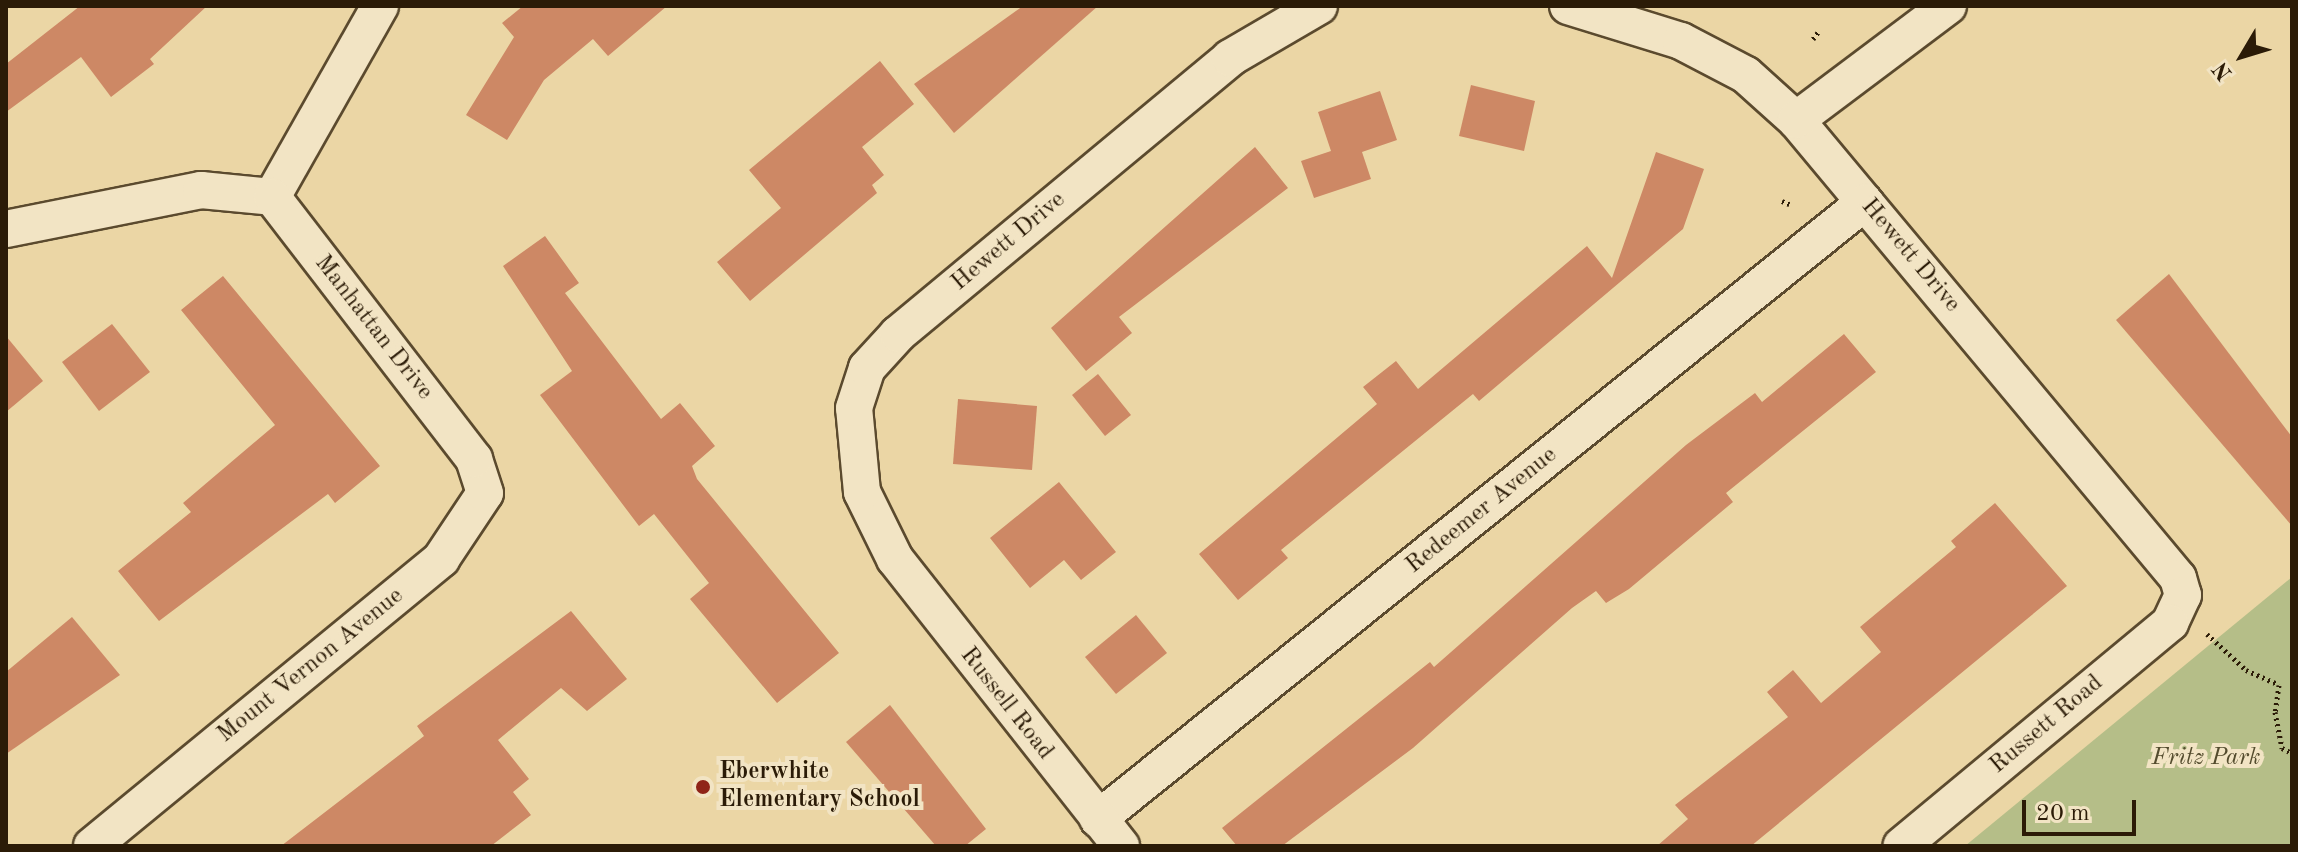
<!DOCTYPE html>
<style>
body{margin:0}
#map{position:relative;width:2298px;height:852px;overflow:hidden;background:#ebd6a5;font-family:"Old Standard TT",serif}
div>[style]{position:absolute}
.green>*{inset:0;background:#b5be88}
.building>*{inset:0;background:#cd8865}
.path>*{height:5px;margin-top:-2.5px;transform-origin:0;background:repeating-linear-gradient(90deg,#2b1b07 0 2px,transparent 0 6px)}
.roads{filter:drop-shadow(2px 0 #5b4a2e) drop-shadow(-2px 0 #5b4a2e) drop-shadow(0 2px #5b4a2e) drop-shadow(0 -2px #5b4a2e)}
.street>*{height:36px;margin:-18px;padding:0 18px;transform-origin:18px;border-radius:18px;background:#f2e4c4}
.dots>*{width:22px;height:22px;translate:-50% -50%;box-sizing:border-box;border:4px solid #f2e4c4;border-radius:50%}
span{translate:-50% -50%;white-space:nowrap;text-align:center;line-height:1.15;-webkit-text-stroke:8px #f2e4c4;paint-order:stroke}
.street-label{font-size:24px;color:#2b1b07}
.park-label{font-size:24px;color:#544c2e;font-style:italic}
.poi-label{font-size:24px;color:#2b1b07;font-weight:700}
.left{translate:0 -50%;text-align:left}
.frame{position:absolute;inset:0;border:8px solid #2b1b07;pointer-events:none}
.north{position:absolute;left:2202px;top:16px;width:80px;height:80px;-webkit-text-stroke:6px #f2e4c4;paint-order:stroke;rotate:232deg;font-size:22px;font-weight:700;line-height:32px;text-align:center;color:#2b1b07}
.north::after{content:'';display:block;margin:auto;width:28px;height:36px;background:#2b1b07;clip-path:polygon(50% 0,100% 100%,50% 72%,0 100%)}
.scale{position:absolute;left:2022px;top:800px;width:114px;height:36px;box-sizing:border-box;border:4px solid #2b1b07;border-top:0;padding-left:10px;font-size:24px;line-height:28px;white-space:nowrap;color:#2b1b07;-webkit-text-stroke:6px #f2e4c4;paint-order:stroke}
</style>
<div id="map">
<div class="green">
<div style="clip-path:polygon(2292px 577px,2292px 846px,1965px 846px)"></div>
</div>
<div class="building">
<div style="clip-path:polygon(80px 6px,207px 6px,150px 59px,154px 64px,111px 97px,81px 57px,6px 112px,6px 64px)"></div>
<div style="clip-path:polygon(523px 6px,667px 6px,608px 56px,593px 39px,544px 80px,507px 140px,466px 115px,514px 37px,502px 23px)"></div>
<div style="clip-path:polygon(1023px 6px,1098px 6px,954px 133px,914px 84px)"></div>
<div style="clip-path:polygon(880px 61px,914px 104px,862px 147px,884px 175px,872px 185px,877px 193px,750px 301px,717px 262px,781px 208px,749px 170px)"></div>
<div style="clip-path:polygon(1471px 85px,1535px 101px,1524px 151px,1459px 136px)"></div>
<div style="clip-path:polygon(1380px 91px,1397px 140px,1362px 152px,1371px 179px,1314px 198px,1301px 161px,1331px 151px,1318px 112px)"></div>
<div style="clip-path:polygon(1255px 147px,1288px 188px,1119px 317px,1132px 333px,1086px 371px,1051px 328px)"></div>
<div style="clip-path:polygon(1656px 152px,1704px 169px,1683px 229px,1479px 401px,1473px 394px,1281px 550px,1288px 558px,1238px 600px,1199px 554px,1377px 404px,1363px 387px,1396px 361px,1418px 389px,1587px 246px,1612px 278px)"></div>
<div style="clip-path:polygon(545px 236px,579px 283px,565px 293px,661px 419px,680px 403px,715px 446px,692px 466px,697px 479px,839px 653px,777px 703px,690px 599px,709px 583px,654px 514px,639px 526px,540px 395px,572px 371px,503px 266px)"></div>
<div style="clip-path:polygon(2169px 274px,2292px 437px,2292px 526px,2116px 320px)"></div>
<div style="clip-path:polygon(223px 276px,380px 466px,335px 503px,328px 494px,159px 621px,118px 571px,191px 512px,183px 503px,275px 425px,181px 310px)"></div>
<div style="clip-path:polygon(112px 324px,150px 372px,99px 411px,62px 362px)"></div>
<div style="clip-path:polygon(1844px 334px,1876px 372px,1726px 493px,1733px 502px,1629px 589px,1606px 603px,1596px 591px,1572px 608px,1413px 748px,1282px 846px,1237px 846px,1222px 828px,1430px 662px,1434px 667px,1686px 445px,1755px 393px,1762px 402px)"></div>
<div style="clip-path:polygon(6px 336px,43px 381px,6px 412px)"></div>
<div style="clip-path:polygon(1098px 374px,1131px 415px,1105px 436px,1072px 395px)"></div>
<div style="clip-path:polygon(958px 399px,1037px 406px,1032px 470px,953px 464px)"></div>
<div style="clip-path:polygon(1059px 482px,1116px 552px,1081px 580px,1064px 560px,1030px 588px,990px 538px)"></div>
<div style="clip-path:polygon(1995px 503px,2067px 586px,1751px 846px,1657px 846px,1688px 819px,1675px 805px,1788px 717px,1767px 692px,1793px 670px,1821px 703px,1881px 652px,1860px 627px,1956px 547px,1951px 541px)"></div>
<div style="clip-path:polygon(571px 611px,627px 679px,587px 711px,561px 688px,498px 740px,529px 779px,513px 792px,531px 815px,491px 846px,281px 846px,424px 736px,417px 726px)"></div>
<div style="clip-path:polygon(1136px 615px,1167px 653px,1116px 694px,1085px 657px)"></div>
<div style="clip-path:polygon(72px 617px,120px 675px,6px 754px,6px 672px)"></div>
<div style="clip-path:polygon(890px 705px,986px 829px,965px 846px,936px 846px,846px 742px)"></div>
</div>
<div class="path">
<div style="left:1813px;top:39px;width:9px;rotate:-54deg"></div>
<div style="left:1782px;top:201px;width:8px;rotate:23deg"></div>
<div style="left:2207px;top:634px;width:53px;rotate:42.7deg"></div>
<div style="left:2246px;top:670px;width:36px;rotate:24deg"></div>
<div style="left:2279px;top:685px;width:27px;rotate:98deg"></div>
<div style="left:2275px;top:712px;width:37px;rotate:79deg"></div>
<div style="left:2282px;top:748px;width:11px;rotate:27deg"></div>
</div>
<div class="roads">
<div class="street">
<div style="left:1568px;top:6px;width:118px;rotate:17.2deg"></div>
<div style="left:1681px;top:41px;width:73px;rotate:27.6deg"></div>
<div style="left:1746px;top:75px;width:67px;rotate:42deg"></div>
<div style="left:1796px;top:120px;width:596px;rotate:50.17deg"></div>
<div style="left:2178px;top:578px;width:18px;rotate:74deg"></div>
<div style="left:2183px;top:595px;width:31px;rotate:115deg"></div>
<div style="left:2170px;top:623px;width:349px;rotate:140.3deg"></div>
<div style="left:1796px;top:120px;width:190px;rotate:-36.9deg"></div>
<div style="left:272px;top:197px;width:219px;rotate:-60.5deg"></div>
<div style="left:6px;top:229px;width:199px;rotate:-11.3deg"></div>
<div style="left:201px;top:190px;width:71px;rotate:5.6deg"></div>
<div style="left:1098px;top:819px;width:984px;rotate:-38.81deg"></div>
<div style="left:92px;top:846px;width:452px;rotate:-39.4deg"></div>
<div style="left:441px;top:559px;width:79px;rotate:-56.3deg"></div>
<div style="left:485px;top:493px;width:36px;rotate:-108deg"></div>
<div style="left:474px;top:459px;width:331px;rotate:-127.6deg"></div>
<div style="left:1121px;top:846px;width:365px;rotate:-128.2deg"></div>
<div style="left:895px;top:559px;width:75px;rotate:-116.2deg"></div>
<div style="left:862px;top:492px;width:84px;rotate:-95.4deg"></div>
<div style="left:854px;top:408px;width:42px;rotate:-72deg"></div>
<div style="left:867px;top:368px;width:46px;rotate:-47.6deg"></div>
<div style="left:898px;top:334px;width:432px;rotate:-39.7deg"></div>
<div style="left:1230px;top:58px;width:103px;rotate:-30.3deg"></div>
</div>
</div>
<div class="dots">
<div style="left:703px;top:787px;background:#8f2418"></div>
</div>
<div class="street-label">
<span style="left:1009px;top:242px;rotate:-40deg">Hewett Drive</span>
<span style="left:1910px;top:256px;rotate:50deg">Hewett Drive</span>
<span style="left:373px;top:328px;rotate:52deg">Manhattan Drive</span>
<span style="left:1482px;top:511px;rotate:-39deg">Redeemer Avenue</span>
<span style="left:311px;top:666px;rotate:-39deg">Mount Vernon Avenue</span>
<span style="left:1006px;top:704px;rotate:52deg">Russell Road</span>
<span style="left:2047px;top:725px;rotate:-40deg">Russett Road</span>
</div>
<div class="park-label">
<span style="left:2206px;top:759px">Fritz Park</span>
</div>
<div class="poi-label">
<span class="left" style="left:719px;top:787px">Eberwhite<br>Elementary School</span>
</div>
<div class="frame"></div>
<div class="north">N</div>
<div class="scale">20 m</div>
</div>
